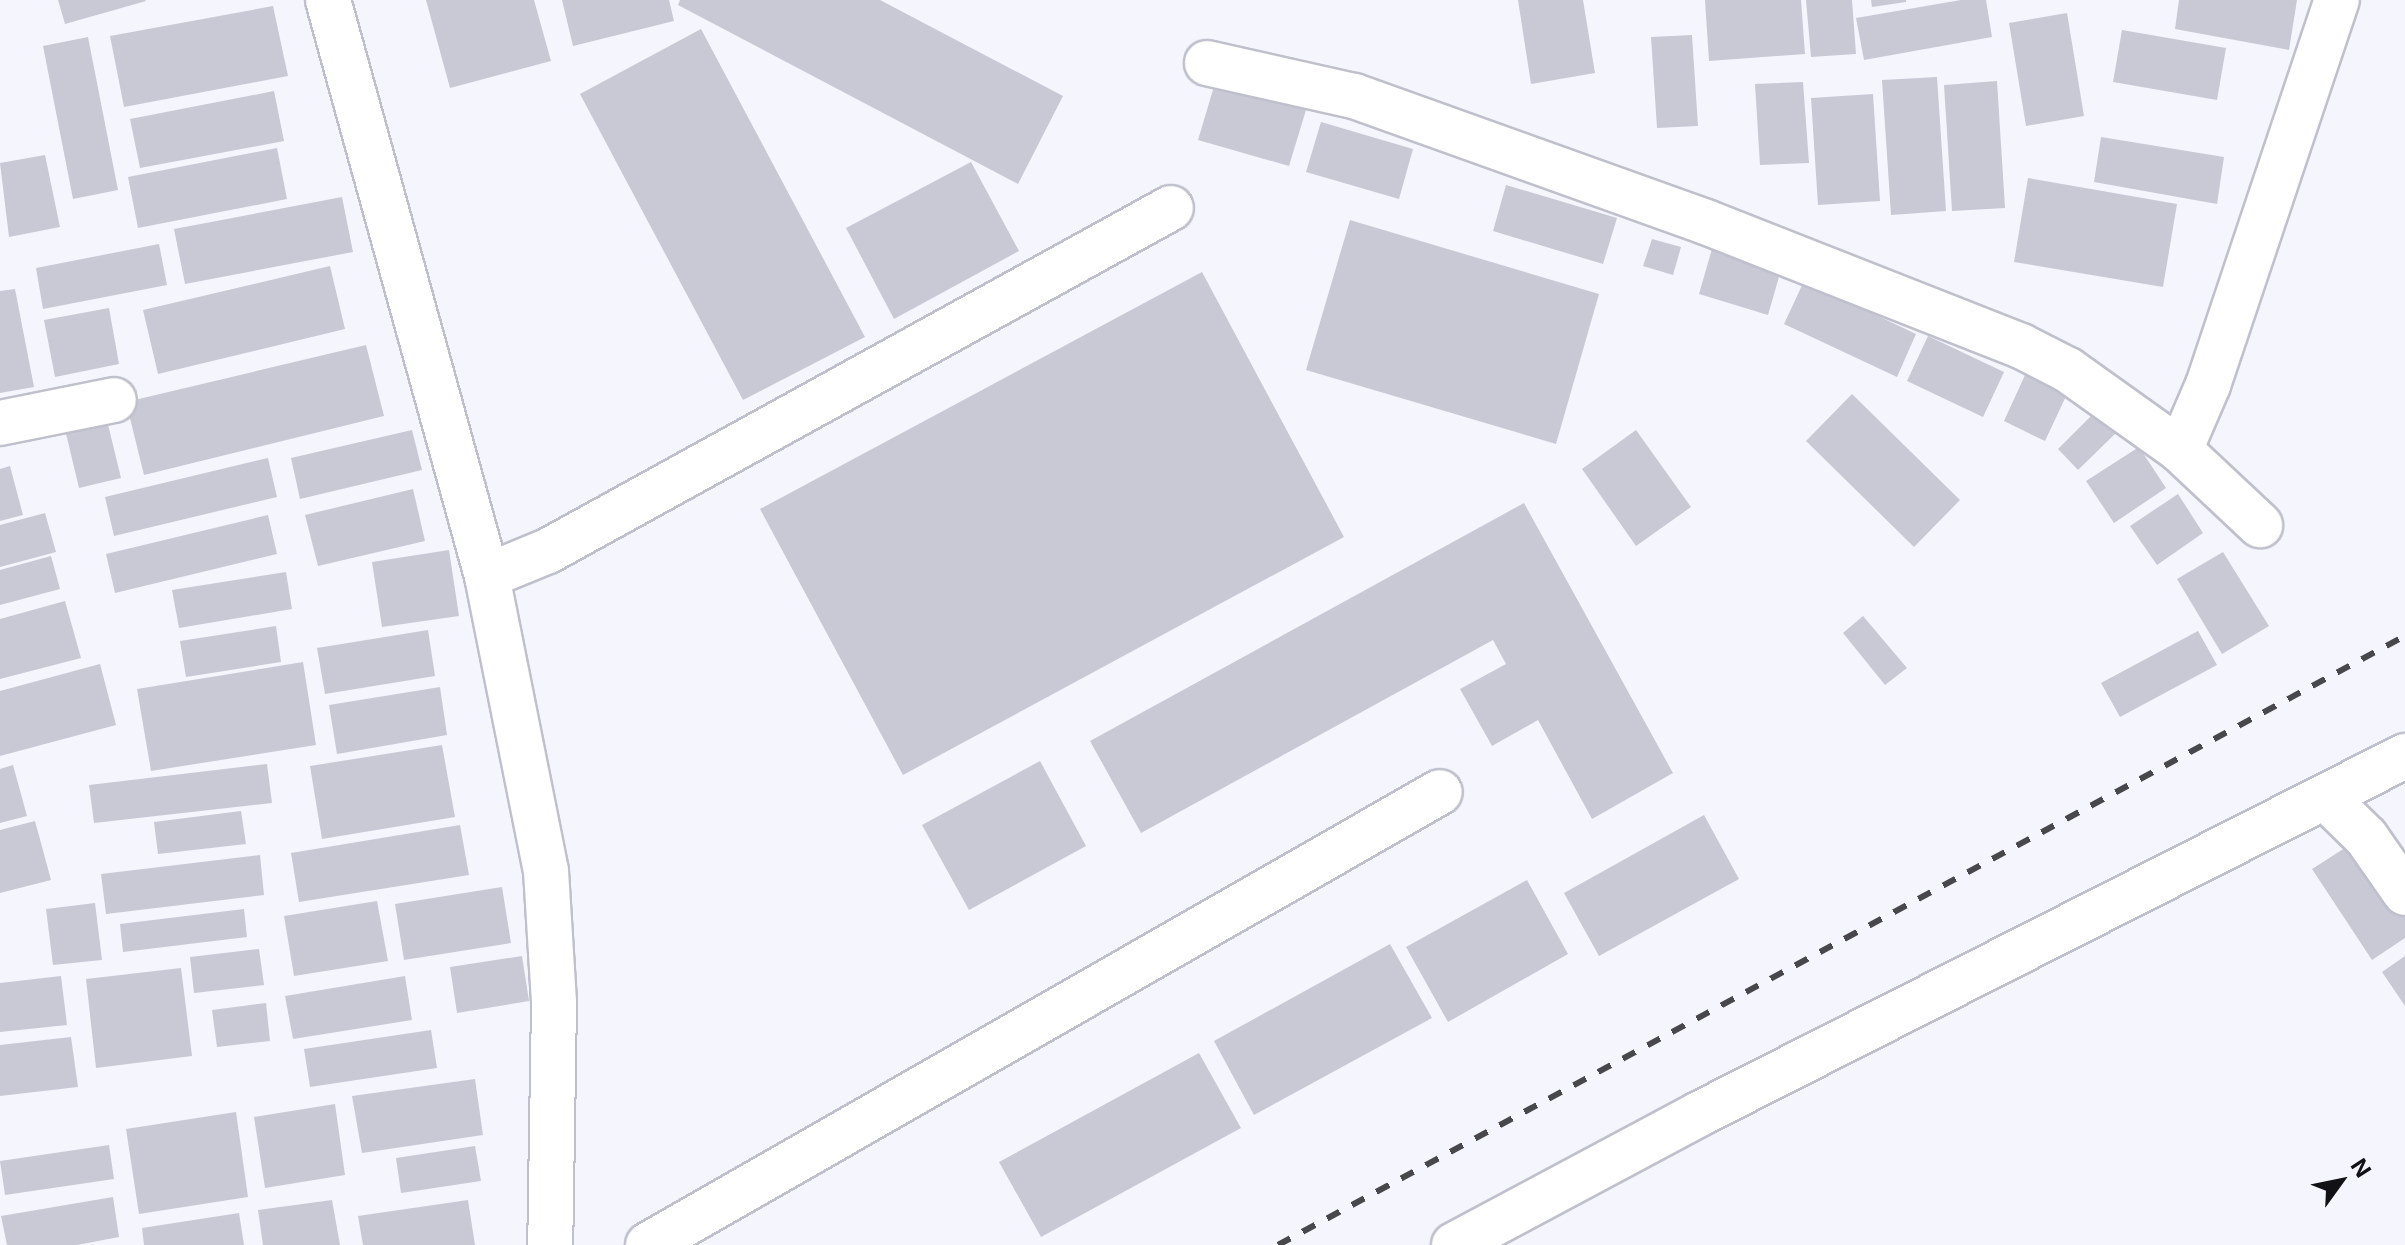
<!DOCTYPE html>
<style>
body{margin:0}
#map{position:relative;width:2405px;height:1245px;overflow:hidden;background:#f5f5fd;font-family:Inter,sans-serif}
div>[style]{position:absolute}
.building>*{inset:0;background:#c9c9d6}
.roads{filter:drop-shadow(2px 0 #c0c0cd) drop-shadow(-2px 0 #c0c0cd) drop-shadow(0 2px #c0c0cd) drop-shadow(0 -2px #c0c0cd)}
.minor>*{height:44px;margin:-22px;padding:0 22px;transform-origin:22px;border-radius:22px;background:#fff}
.rail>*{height:6px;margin-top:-3px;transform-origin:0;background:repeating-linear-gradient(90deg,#47474c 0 14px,transparent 0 28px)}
span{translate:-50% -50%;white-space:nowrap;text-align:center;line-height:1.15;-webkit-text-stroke:7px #f5f5fd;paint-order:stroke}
.north{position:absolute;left:2301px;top:1141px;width:80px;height:80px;-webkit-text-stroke:6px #f5f5fd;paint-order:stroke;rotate:57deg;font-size:22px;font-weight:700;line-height:32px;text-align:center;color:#111116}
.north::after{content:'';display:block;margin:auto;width:28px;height:36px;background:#111116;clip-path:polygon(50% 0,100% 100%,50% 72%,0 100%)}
</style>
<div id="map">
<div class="building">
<div style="clip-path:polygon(58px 0,145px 0,146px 1px,65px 24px)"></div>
<div style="clip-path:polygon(426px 0,534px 0,551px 61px,450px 88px)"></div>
<div style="clip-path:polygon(562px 0,669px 0,674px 21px,573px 46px)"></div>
<div style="clip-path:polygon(680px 0,880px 0,1063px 96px,1018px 184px,678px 5px)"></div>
<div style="clip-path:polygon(1518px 0,1583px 0,1595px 73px,1531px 84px)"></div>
<div style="clip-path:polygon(1705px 0,1801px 0,1805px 54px,1709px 61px)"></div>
<div style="clip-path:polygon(1806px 0,1852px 0,1856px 54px,1811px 57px)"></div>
<div style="clip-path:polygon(1871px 0,1906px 0,1906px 2px,1872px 7px)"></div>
<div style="clip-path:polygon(1961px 0,1986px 0,1992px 37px,1864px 60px,1856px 18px)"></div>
<div style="clip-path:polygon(2179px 0,2297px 0,2289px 50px,2175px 29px)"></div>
<div style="clip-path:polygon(273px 6px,288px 76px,124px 107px,110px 36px)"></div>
<div style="clip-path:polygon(2067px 13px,2084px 116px,2026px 126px,2009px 23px)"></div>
<div style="clip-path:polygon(701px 29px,865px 337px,743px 400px,580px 94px)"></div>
<div style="clip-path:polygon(2122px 30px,2226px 48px,2217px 100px,2113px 82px)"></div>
<div style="clip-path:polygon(1692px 35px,1698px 126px,1657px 128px,1651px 37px)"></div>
<div style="clip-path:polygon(88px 37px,118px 190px,73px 199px,43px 46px)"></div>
<div style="clip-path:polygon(1937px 77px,1946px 211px,1891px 215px,1882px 80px)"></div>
<div style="clip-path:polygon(1997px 81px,2005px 208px,1952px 211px,1944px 85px)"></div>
<div style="clip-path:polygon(1803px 82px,1809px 163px,1760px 165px,1755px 84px)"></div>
<div style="clip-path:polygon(1215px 83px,1306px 110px,1289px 166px,1198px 140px)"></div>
<div style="clip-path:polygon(274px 91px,284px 141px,140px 168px,130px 119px)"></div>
<div style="clip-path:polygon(1873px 94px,1880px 201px,1818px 205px,1811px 98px)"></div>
<div style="clip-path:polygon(1321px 122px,1413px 149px,1399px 199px,1306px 172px)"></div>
<div style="clip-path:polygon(2101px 137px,2224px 157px,2217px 204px,2094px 182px)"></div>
<div style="clip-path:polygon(277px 148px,287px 199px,138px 228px,128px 177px)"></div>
<div style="clip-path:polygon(45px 155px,60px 227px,9px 237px,0 163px)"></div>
<div style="clip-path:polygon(971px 162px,1019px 251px,894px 319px,846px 228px)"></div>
<div style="clip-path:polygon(2028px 178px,2177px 204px,2163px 287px,2014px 262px)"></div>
<div style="clip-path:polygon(1506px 185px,1617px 218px,1603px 264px,1493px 231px)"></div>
<div style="clip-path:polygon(342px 197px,353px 252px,185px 284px,174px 229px)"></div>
<div style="clip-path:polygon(1350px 220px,1599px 294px,1556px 444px,1306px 370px)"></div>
<div style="clip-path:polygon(1652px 239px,1681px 247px,1673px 275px,1643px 266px)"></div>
<div style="clip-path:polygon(159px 244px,167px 285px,43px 309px,36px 268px)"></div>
<div style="clip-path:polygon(1712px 249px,1781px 270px,1768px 315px,1699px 294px)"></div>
<div style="clip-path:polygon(330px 266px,345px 329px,158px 374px,143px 310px)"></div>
<div style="clip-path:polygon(1202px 272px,1344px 537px,903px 775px,760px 509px)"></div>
<div style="clip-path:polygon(1804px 281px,1916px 334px,1897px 377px,1784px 324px)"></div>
<div style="clip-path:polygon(15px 289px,34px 387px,0 393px,0 291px)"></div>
<div style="clip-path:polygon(109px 308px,119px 364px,55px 377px,44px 320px)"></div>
<div style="clip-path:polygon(1928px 336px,2004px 372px,1983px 417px,1907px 381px)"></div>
<div style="clip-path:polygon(366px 345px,384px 416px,144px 475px,126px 402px)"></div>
<div style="clip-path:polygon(2025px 375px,2067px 394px,2045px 441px,2004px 421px)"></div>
<div style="clip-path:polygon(1852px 394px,1960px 500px,1914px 547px,1806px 441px)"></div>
<div style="clip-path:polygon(2097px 410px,2118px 431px,2078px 470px,2058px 449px)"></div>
<div style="clip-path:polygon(105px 412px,121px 478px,79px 488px,63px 421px)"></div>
<div style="clip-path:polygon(412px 430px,422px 470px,300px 499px,291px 458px)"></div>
<div style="clip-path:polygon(1636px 430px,1691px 507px,1636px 546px,1582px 469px)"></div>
<div style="clip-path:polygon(2139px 447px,2166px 488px,2114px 523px,2086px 481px)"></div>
<div style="clip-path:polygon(268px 458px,277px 497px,114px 536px,105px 497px)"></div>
<div style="clip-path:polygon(10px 466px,23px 515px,0 521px,0 469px)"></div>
<div style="clip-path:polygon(413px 489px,425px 541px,318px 566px,305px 515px)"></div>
<div style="clip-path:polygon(2178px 494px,2203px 533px,2157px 565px,2130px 526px)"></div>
<div style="clip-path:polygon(1524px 503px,1673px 773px,1592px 819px,1538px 720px,1492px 746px,1460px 689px,1506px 664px,1493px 640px,1141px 833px,1090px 741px)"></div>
<div style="clip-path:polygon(45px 513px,56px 552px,0 567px,0 525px)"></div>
<div style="clip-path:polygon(268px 515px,277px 554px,115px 593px,106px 554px)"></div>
<div style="clip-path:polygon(449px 550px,459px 616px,382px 627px,372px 562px)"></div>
<div style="clip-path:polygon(2223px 552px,2269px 626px,2222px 654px,2177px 579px)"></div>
<div style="clip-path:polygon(51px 556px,60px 589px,0 605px,0 570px)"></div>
<div style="clip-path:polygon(286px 572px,292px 609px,179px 628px,172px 590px)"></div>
<div style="clip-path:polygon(65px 601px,81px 658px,0 679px,0 619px)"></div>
<div style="clip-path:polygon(1863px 616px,1907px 668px,1885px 685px,1843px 633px)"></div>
<div style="clip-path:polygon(276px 626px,281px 662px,186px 677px,180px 641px)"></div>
<div style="clip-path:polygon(428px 630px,435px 676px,325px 694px,317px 648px)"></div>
<div style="clip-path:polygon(2198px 631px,2217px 665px,2120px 717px,2101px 683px)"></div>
<div style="clip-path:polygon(303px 662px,316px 745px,151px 771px,137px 689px)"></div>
<div style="clip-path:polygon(100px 664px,116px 725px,0 756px,0 691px)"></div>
<div style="clip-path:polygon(440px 687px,447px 735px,337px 754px,329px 705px)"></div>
<div style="clip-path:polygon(442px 745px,455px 817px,322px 839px,310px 766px)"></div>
<div style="clip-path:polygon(1040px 761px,1086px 846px,969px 910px,922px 825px)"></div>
<div style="clip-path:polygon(267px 764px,272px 803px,94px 823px,89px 785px)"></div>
<div style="clip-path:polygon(13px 765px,27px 816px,0 823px,0 769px)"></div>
<div style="clip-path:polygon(241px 811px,246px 844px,158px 854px,154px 822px)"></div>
<div style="clip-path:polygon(1704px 815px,1739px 879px,1599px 956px,1564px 893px)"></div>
<div style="clip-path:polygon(35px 821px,51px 880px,0 893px,0 830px)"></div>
<div style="clip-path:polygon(460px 825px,469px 875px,299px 902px,291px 853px)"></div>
<div style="clip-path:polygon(2359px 839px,2405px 909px,2405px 938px,2372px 960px,2312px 869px)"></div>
<div style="clip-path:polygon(260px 855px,264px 895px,106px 914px,101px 874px)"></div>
<div style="clip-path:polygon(1527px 880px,1568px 954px,1448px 1022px,1406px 947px)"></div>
<div style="clip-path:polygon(502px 887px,511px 943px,404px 960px,395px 904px)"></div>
<div style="clip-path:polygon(377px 901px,388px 961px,294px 976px,284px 916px)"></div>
<div style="clip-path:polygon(95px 903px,102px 960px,53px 965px,46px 909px)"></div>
<div style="clip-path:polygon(244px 909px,247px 937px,123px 952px,120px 924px)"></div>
<div style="clip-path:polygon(1390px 944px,1432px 1018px,1254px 1115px,1214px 1041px)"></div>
<div style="clip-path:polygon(259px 949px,264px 985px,194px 993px,190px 957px)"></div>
<div style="clip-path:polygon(522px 956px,529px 1001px,457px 1013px,450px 967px)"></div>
<div style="clip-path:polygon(2405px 956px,2405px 1006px,2382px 972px)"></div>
<div style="clip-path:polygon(181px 968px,192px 1056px,96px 1068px,86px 979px)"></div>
<div style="clip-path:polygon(61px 976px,67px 1025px,0 1032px,0 983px)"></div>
<div style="clip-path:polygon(405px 976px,412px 1020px,293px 1039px,285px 996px)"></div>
<div style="clip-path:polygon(266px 1003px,270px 1041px,217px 1047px,212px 1010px)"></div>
<div style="clip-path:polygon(431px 1030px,437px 1068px,310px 1087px,304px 1049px)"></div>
<div style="clip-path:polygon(71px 1037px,78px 1087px,0 1096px,0 1045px)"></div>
<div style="clip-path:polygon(1199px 1053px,1241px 1128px,1041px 1237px,999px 1162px)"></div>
<div style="clip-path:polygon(475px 1079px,483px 1135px,362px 1153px,352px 1096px)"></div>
<div style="clip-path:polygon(335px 1104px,345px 1175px,265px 1188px,254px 1117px)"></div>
<div style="clip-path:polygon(236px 1112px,248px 1197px,139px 1214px,126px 1129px)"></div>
<div style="clip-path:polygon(109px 1145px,114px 1179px,5px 1195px,0 1161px)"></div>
<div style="clip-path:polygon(475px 1146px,481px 1181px,401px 1193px,396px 1158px)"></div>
<div style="clip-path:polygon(113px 1197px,119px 1237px,77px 1245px,7px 1245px,1px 1216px)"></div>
<div style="clip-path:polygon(332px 1200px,340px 1245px,263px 1245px,258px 1210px)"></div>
<div style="clip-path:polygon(468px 1200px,475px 1245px,363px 1245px,358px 1216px)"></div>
<div style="clip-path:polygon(239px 1213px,244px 1245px,144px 1245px,142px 1228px)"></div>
</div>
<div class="roads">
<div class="minor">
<div style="left:328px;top:0;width:598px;rotate:74.57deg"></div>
<div style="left:487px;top:576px;width:301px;rotate:78.7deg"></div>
<div style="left:546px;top:871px;width:132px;rotate:86.5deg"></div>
<div style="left:554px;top:1003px;width:242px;rotate:90.9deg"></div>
<div style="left:1207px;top:63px;width:151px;rotate:12.7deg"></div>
<div style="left:1354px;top:96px;width:374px;rotate:19.7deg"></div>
<div style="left:1706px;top:222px;width:339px;rotate:21.5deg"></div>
<div style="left:2021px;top:346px;width:53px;rotate:27.1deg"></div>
<div style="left:2068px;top:370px;width:138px;rotate:35.5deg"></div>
<div style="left:2180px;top:450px;width:71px;rotate:-66.7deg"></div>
<div style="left:2208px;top:385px;width:406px;rotate:-71.5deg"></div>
<div style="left:0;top:423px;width:116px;rotate:-11.4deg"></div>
<div style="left:2180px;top:450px;width:110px;rotate:43.2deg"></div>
<div style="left:487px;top:576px;width:66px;rotate:-22.3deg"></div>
<div style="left:548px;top:551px;width:711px;rotate:-28.84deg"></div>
<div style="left:2327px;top:799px;width:54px;rotate:44.3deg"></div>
<div style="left:2366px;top:837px;width:68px;rotate:55.1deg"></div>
<div style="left:648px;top:1245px;width:912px;rotate:-29.77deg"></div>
<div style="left:1454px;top:1245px;width:278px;rotate:-28.1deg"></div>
<div style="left:1699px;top:1114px;width:792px;rotate:-26.89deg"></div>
</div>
</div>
<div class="rail">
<div style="left:1278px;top:1245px;width:1281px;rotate:-28.39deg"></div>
</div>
<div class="north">N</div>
</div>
